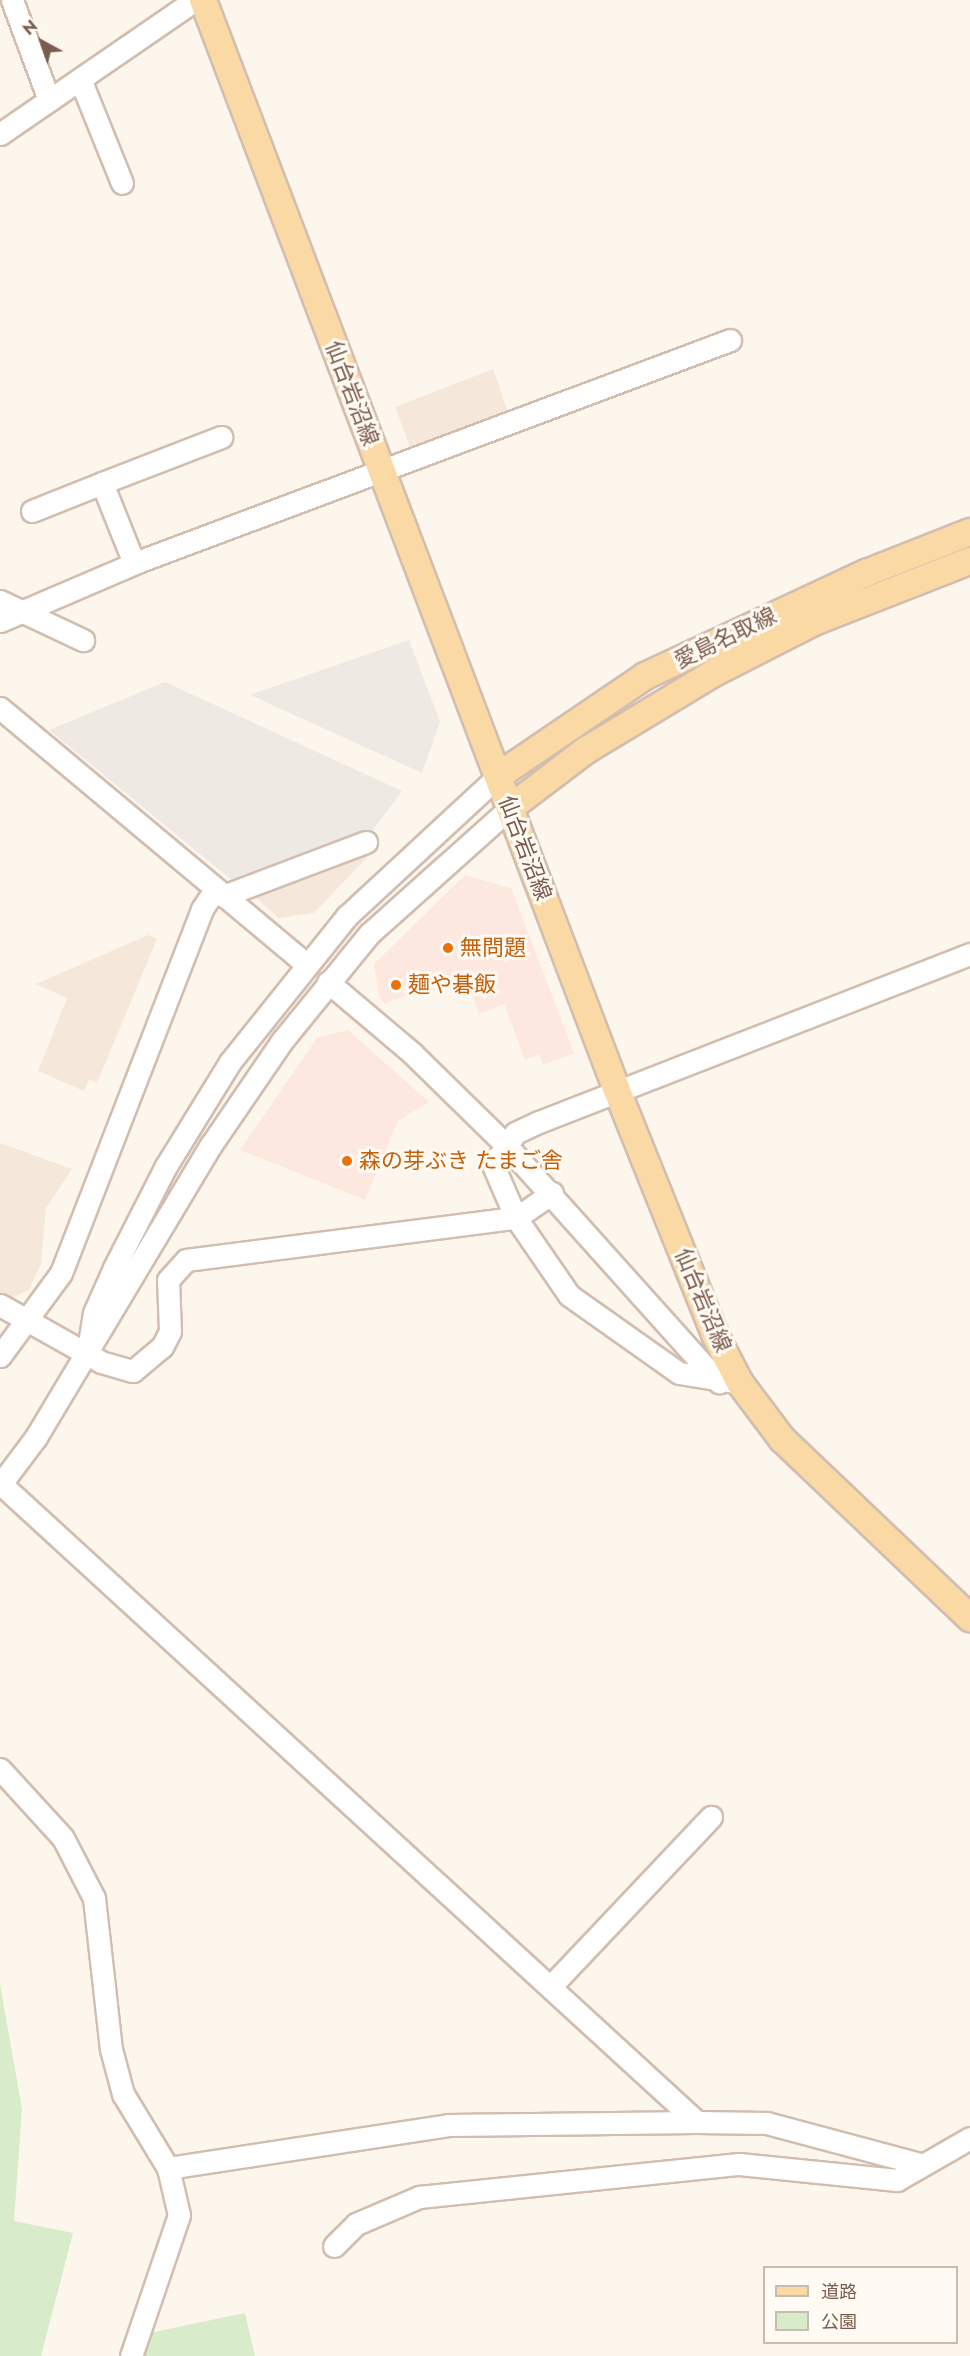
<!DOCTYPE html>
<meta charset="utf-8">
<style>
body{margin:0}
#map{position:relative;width:970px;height:2356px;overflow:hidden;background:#fdf6ec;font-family:Jost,"Noto Sans JP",sans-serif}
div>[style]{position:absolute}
.residential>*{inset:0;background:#f5e8da}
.commercial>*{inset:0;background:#fde8e0}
.industrial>*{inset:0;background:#efe9e4}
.green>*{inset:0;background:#d8ecc9}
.roads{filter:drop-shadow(2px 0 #d1beb0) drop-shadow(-2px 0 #d1beb0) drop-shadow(0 2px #d1beb0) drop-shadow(0 -2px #d1beb0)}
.minor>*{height:21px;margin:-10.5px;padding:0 10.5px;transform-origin:10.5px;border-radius:10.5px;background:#fff}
.major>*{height:26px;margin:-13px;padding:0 13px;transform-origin:13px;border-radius:13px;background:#fbd9a5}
.dots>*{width:16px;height:16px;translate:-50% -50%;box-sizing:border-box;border:3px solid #fffaf3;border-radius:50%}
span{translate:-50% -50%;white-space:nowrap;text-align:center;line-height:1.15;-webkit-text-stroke:6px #fffaf3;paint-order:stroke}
.street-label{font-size:22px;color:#7a5c4d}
.food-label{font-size:22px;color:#c56008}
.left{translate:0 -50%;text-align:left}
.legend{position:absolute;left:763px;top:2266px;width:195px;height:78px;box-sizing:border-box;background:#fffaf3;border:2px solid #cabbb1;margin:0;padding:8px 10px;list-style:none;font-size:18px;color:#7a5c4d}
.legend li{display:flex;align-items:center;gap:12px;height:30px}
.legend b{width:30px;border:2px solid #cabbb1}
.north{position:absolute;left:12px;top:12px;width:60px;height:60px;-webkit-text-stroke:4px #fffaf3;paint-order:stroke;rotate:320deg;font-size:16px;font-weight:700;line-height:24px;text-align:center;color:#7a5c4d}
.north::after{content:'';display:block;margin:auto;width:21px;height:27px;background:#7a5c4d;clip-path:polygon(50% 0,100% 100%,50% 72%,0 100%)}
</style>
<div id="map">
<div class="residential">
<div style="clip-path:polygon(493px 369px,509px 415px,412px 452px,395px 407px)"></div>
<div style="clip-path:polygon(368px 846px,372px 852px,314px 913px,279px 918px,248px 891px)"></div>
<div style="clip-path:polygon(148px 935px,157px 939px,97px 1083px,89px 1079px,84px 1091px,38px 1071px,67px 998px,36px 984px)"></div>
<div style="clip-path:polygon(0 1143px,72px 1169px,46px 1208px,41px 1264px,29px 1290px,9px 1299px,0 1295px)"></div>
</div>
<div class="commercial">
<div style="clip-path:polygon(465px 875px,511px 888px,574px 1053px,543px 1065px,539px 1054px,525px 1060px,504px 1004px,479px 1014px,464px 973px,384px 1004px,379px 997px,374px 964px)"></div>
<div style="clip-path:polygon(348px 1030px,429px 1102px,398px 1121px,365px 1200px,240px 1150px,317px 1038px)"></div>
</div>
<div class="industrial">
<div style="clip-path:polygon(409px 640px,440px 722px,422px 773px,250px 695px)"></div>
<div style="clip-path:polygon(165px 682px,402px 791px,373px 830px,234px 882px,49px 730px)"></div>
</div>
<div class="green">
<div style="clip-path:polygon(0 1984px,22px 2109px,14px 2221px,73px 2233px,41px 2356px,0 2356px)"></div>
<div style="clip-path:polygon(245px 2313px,255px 2356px,124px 2356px,125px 2338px)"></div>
</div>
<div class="roads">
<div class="minor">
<div style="left:12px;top:0;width:107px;rotate:69.7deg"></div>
<div style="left:80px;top:79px;width:112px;rotate:68deg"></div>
<div style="left:0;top:134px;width:237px;rotate:-34.5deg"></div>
<div style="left:102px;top:483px;width:128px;rotate:-21.1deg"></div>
<div style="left:32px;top:511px;width:75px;rotate:-21.8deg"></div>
<div style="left:102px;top:483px;width:86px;rotate:68.2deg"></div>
<div style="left:0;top:601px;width:92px;rotate:25.2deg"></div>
<div style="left:0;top:621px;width:152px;rotate:-23.2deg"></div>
<div style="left:140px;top:561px;width:630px;rotate:-20.53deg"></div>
<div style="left:0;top:708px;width:399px;rotate:39.9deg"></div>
<div style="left:223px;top:896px;width:153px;rotate:-20.7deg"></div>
<div style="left:328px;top:982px;width:110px;rotate:40.2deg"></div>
<div style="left:412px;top:1053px;width:132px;rotate:44.4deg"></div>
<div style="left:506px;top:1145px;width:319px;rotate:48.1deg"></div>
<div style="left:0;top:1305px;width:116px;rotate:29.4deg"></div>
<div style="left:101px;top:1362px;width:33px;rotate:16deg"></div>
<div style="left:133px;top:1371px;width:38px;rotate:-40deg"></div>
<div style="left:162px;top:1347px;width:18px;rotate:-63deg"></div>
<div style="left:170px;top:1331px;width:51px;rotate:-92.2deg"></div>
<div style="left:168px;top:1280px;width:27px;rotate:-48deg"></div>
<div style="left:186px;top:1260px;width:333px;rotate:-7.3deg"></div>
<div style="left:516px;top:1218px;width:44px;rotate:-34.8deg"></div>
<div style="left:89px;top:1344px;width:31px;rotate:-81deg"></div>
<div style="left:94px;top:1313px;width:49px;rotate:-66deg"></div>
<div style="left:114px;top:1268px;width:114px;rotate:-63deg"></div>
<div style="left:166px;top:1166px;width:122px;rotate:-58.4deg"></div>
<div style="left:230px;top:1062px;width:187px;rotate:-51.3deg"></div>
<div style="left:347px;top:916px;width:206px;rotate:-42.8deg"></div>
<div style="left:0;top:1356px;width:103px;rotate:-53.7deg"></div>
<div style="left:61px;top:1273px;width:390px;rotate:-68.8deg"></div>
<div style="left:202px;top:909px;width:23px;rotate:-56deg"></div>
<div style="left:740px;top:1383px;width:62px;rotate:-170.7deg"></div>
<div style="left:679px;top:1373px;width:135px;rotate:-144.7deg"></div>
<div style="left:569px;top:1295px;width:93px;rotate:-124.5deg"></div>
<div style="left:516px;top:1218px;width:58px;rotate:-113.5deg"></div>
<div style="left:493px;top:1165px;width:39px;rotate:-55deg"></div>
<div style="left:515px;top:1133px;width:26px;rotate:-25deg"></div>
<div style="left:539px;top:1122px;width:463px;rotate:-21.3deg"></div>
<div style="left:1px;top:1484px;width:944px;rotate:42.51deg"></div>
<div style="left:0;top:1485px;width:60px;rotate:-53.1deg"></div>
<div style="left:36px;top:1437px;width:340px;rotate:-59.1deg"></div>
<div style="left:211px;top:1145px;width:126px;rotate:-55.7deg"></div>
<div style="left:282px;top:1041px;width:138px;rotate:-50.9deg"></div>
<div style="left:369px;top:934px;width:189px;rotate:-41.8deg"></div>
<div style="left:0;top:1769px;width:93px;rotate:47.6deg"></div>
<div style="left:63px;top:1838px;width:68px;rotate:62.7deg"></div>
<div style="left:94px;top:1898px;width:152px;rotate:83.6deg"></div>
<div style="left:111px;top:2049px;width:47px;rotate:75.1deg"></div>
<div style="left:123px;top:2094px;width:87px;rotate:58.7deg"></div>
<div style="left:168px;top:2168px;width:48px;rotate:76.8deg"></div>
<div style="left:179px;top:2215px;width:149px;rotate:108.8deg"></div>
<div style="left:551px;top:1986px;width:233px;rotate:-46.6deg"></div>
<div style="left:168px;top:2168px;width:283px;rotate:-8.7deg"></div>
<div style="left:448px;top:2125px;width:249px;rotate:-0.7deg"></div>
<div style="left:697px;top:2122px;width:70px;rotate:0.8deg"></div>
<div style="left:767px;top:2123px;width:158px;rotate:15deg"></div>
<div style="left:334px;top:2246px;width:31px;rotate:-45deg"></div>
<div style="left:356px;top:2224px;width:69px;rotate:-23.2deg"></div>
<div style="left:419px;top:2197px;width:322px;rotate:-5.9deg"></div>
<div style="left:739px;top:2164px;width:159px;rotate:5.8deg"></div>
<div style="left:897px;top:2180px;width:84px;rotate:-29.9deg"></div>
</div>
<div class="major">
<div style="left:203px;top:0;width:1164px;rotate:69.21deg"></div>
<div style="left:616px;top:1088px;width:268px;rotate:68.1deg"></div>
<div style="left:716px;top:1337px;width:52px;rotate:62.4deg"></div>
<div style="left:740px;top:1383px;width:70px;rotate:53.1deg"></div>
<div style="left:782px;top:1439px;width:260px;rotate:43.6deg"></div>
<div style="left:498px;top:776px;width:178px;rotate:-34.2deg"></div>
<div style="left:645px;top:676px;width:244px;rotate:-25deg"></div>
<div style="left:866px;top:573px;width:112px;rotate:-21.5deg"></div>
<div style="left:510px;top:808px;width:94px;rotate:-37.2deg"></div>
<div style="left:585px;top:751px;width:151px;rotate:-31.2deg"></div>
<div style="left:714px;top:673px;width:112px;rotate:-27deg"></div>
<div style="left:814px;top:622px;width:168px;rotate:-21.4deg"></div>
</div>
</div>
<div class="dots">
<div style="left:448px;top:948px;background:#e8710a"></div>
<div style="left:396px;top:985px;background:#e8710a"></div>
<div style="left:347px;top:1161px;background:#e8710a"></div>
</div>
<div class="street-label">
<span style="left:352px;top:393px;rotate:69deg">仙台岩沼線</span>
<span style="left:725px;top:638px;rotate:-26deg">愛島名取線</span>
<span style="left:525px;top:848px;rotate:69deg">仙台岩沼線</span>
<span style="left:703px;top:1300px;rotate:67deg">仙台岩沼線</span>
</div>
<div class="food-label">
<span class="left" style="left:460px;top:948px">無問題</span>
<span class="left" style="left:408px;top:985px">麺や碁飯</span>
<span class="left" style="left:359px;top:1161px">森の芽ぶき たまご舎</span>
</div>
<ul class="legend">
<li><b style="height:8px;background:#fbd9a5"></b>道路</li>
<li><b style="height:16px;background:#d8ecc9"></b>公園</li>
</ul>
<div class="north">N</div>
</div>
